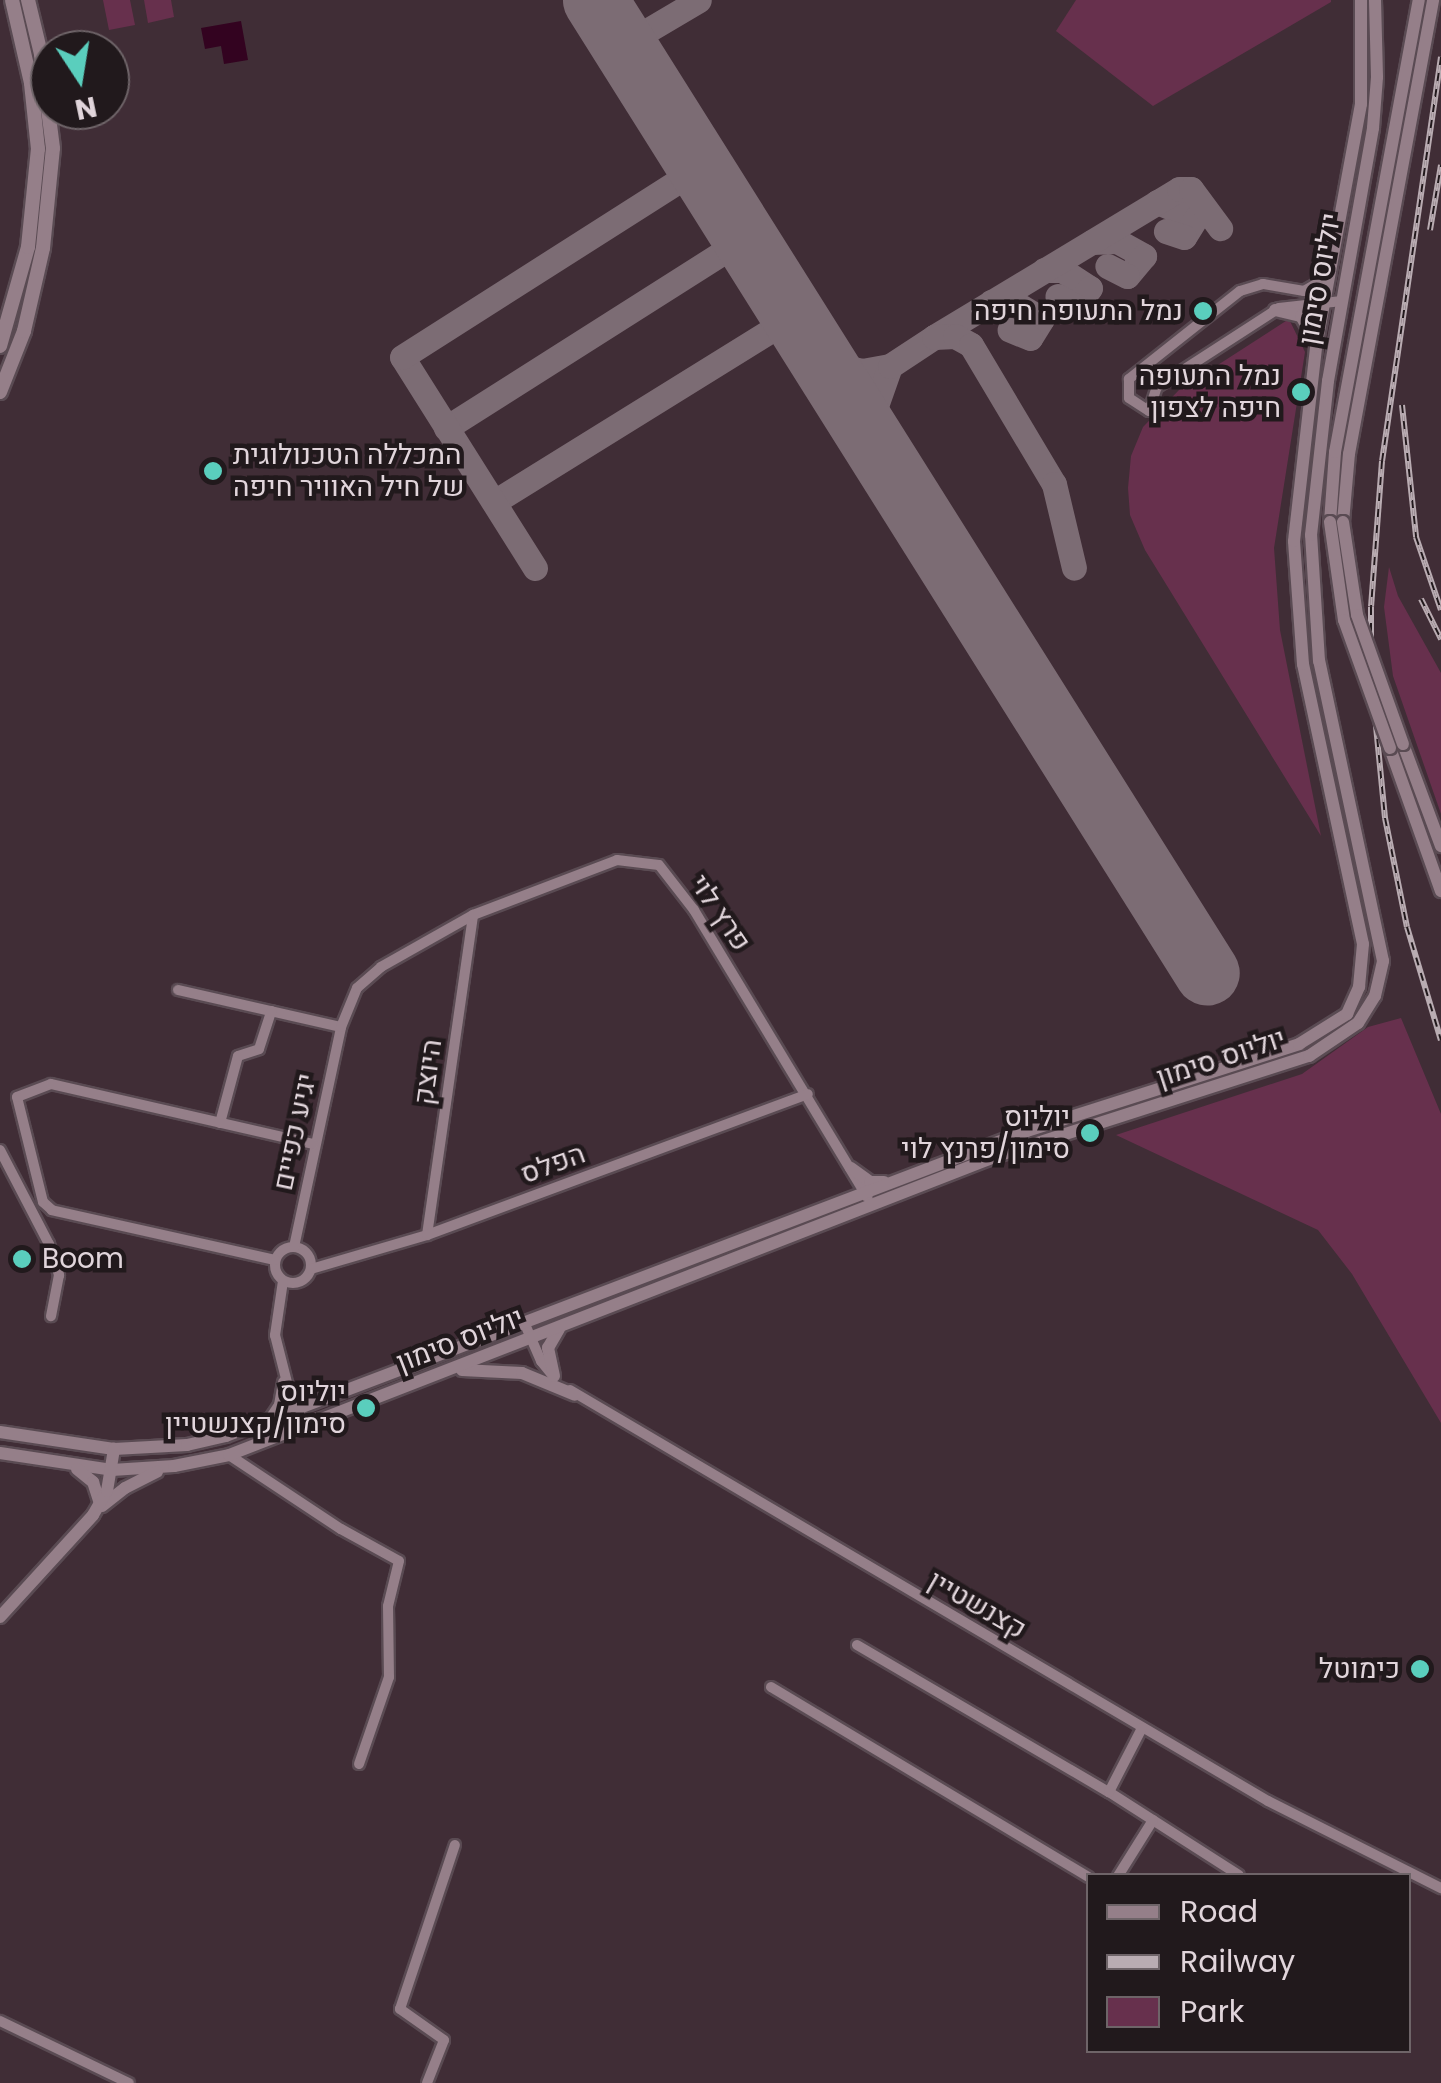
<!DOCTYPE html>
<meta charset="utf-8">
<style>
body{margin:0}
#map{position:relative;width:1441px;height:2083px;overflow:hidden;background:#402d36;font-family:Poppins,Heebo,sans-serif}
div>[style]{position:absolute}
.green>*{inset:0;background:#67304d}
.water>*{inset:0;background:#330320}
.taxiway>*{height:25px;margin:-12.5px;padding:0 12.5px;transform-origin:12.5px;border-radius:12.5px;background:#7c6c74}
.runway>*{height:65px;margin:-32.5px;padding:0 32.5px;transform-origin:32.5px;border-radius:32.5px;background:#7c6c74}
.roads{filter:drop-shadow(2px 0 #5a4b53) drop-shadow(-2px 0 #5a4b53) drop-shadow(0 2px #5a4b53) drop-shadow(0 -2px #5a4b53)}
.minor>*{height:10px;margin:-5px;padding:0 5px;transform-origin:5px;border-radius:5px;background:#957f89}
.minor>.ring{margin:-5px;padding:0;box-sizing:content-box;background:none;border:10px solid #957f89;border-radius:50%}
.tertiary>*{height:12px;margin:-6px;padding:0 6px;transform-origin:6px;border-radius:6px;background:#957f89}
.secondary>*{height:14px;margin:-7px;padding:0 7px;transform-origin:7px;border-radius:7px;background:#957f89}
.rail>*{height:6px;margin-top:-3px;transform-origin:0;background:repeating-linear-gradient(90deg,#21191c 0 8px,#b9acb2 0 16px);box-sizing:border-box;border-block:2px solid #b9acb2}
.bridges{filter:drop-shadow(2px 0 #5a4b53) drop-shadow(-2px 0 #5a4b53) drop-shadow(0 2px #5a4b53) drop-shadow(0 -2px #5a4b53)}
.tertiary-bridge>*{height:12px;margin:-6px;padding:0 6px;transform-origin:6px;border-radius:6px;background:#957f89}
.dots>*{width:28px;height:28px;translate:-50% -50%;box-sizing:border-box;border:5px solid #21191c;border-radius:50%}
span{translate:-50% -50%;white-space:nowrap;text-align:center;line-height:1.15;-webkit-text-stroke:9px #21191c;paint-order:stroke}
.street-label{font-size:28px;color:#e1d5db}
.poi-label{font-size:28px;color:#e1d5db}
.right{translate:-100% -50%;text-align:right}
.left{translate:0 -50%;text-align:left}
.legend{position:absolute;left:1086px;top:1873px;width:325px;height:180px;box-sizing:border-box;background:#21191c;border:2px solid #6e6468;margin:0;padding:12px 18px;list-style:none;font-size:30px;color:#e1d5db}
.legend li{display:flex;align-items:center;gap:20px;height:50px}
.legend b{width:50px;border:2px solid #6e6468}
.north{position:absolute;left:30px;top:30px;width:100px;height:100px;box-sizing:border-box;background:#21191c;border:2px solid #6e6468;border-radius:50%;rotate:168deg;font-size:28px;font-weight:700;line-height:40px;text-align:center;color:#e1d5db}
.north::after{content:'';display:block;margin:auto;width:35px;height:45px;background:#5acebd;clip-path:polygon(50% 0,100% 100%,50% 72%,0 100%)}
</style>
<div id="map">
<div class="green">
<div style="clip-path:polygon(103px 0,130px 0,135px 25px,109px 30px)"></div>
<div style="clip-path:polygon(144px 0,171px 0,174px 17px,148px 23px)"></div>
<div style="clip-path:polygon(1076px 0,1331px 0,1331px 2px,1153px 106px,1056px 31px)"></div>
<div style="clip-path:polygon(1289px 319px,1305px 352px,1274px 548px,1280px 630px,1321px 836px,1145px 550px,1130px 515px,1128px 488px,1131px 456px,1143px 427px,1179px 390px)"></div>
<div style="clip-path:polygon(1389px 567px,1398px 596px,1441px 673px,1441px 814px,1393px 676px,1384px 607px)"></div>
<div style="clip-path:polygon(1401px 1018px,1441px 1114px,1441px 1423px,1352px 1274px,1318px 1230px,1116px 1135px,1302px 1074px,1368px 1027px)"></div>
</div>
<div class="water">
<div style="clip-path:polygon(241px 21px,248px 60px,224px 64px,221px 46px,205px 49px,201px 28px)"></div>
</div>
<div class="taxiway">
<div style="left:623px;top:45px;width:88px;rotate:-30.6deg"></div>
<div style="left:1157px;top:202px;width:42px;rotate:22.3deg"></div>
<div style="left:1196px;top:218px;width:22px;rotate:122deg"></div>
<div style="left:1184px;top:237px;width:19px;rotate:-162deg"></div>
<div style="left:1092px;top:242px;width:25px;rotate:-2deg"></div>
<div style="left:1117px;top:241px;width:31px;rotate:29deg"></div>
<div style="left:1144px;top:256px;width:26px;rotate:130deg"></div>
<div style="left:1127px;top:276px;width:22px;rotate:-153deg"></div>
<div style="left:1044px;top:270px;width:18px"></div>
<div style="left:1062px;top:270px;width:33px;rotate:33deg"></div>
<div style="left:1090px;top:288px;width:23px;rotate:128deg"></div>
<div style="left:1076px;top:306px;width:21px;rotate:-152deg"></div>
<div style="left:991px;top:302px;width:19px;rotate:-6deg"></div>
<div style="left:1010px;top:300px;width:37px;rotate:31deg"></div>
<div style="left:1042px;top:319px;width:22px;rotate:122deg"></div>
<div style="left:1030px;top:338px;width:22px;rotate:-158deg"></div>
<div style="left:934px;top:337px;width:286px;rotate:-31.1deg"></div>
<div style="left:1179px;top:189px;width:12px"></div>
<div style="left:1191px;top:189px;width:49px;rotate:53.4deg"></div>
<div style="left:817px;top:353px;width:26px;rotate:31deg"></div>
<div style="left:839px;top:366px;width:24px;rotate:12deg"></div>
<div style="left:862px;top:371px;width:28px;rotate:-10deg"></div>
<div style="left:446px;top:428px;width:354px;rotate:-32.4deg"></div>
<div style="left:875px;top:445px;width:25px;rotate:-99deg"></div>
<div style="left:871px;top:420px;width:57px;rotate:-70.6deg"></div>
<div style="left:890px;top:366px;width:53px;rotate:-33.4deg"></div>
<div style="left:934px;top:337px;width:21px;rotate:-3deg"></div>
<div style="left:955px;top:336px;width:18px;rotate:29deg"></div>
<div style="left:971px;top:345px;width:162px;rotate:59.2deg"></div>
<div style="left:1054px;top:484px;width:86px;rotate:76.6deg"></div>
<div style="left:494px;top:502px;width:353px;rotate:-31.8deg"></div>
<div style="left:535px;top:568px;width:249px;rotate:-122.2deg"></div>
<div style="left:402px;top:357px;width:353px;rotate:-32.5deg"></div>
</div>
<div class="runway">
<div style="left:595px;top:0;width:1149px;rotate:57.83deg"></div>
</div>
<div class="roads">
<div class="minor">
<div style="left:1328px;top:277px;width:28px;rotate:150deg"></div>
<div style="left:1304px;top:291px;width:42px;rotate:-170.3deg"></div>
<div style="left:1263px;top:284px;width:24px;rotate:163deg"></div>
<div style="left:1240px;top:291px;width:142px;rotate:141.6deg"></div>
<div style="left:1129px;top:379px;width:19px;rotate:90deg"></div>
<div style="left:1129px;top:398px;width:24px;rotate:33deg"></div>
<div style="left:1149px;top:411px;width:25px;rotate:-72deg"></div>
<div style="left:1157px;top:387px;width:145px;rotate:-32.9deg"></div>
<div style="left:1279px;top:308px;width:63px;rotate:-6.3deg"></div>
<div style="left:178px;top:990px;width:167px;rotate:12.8deg"></div>
<div style="left:220px;top:1123px;width:69px;rotate:-75deg"></div>
<div style="left:238px;top:1056px;width:22px;rotate:-18deg"></div>
<div style="left:259px;top:1049px;width:40px;rotate:-72deg"></div>
<div style="left:0;top:1150px;width:106px;rotate:62.5deg"></div>
<div style="left:49px;top:1244px;width:33px;rotate:72deg"></div>
<div style="left:59px;top:1275px;width:42px;rotate:101deg"></div>
<div style="left:427px;top:1235px;width:323px;rotate:-81.8deg"></div>
<div class="ring" style="left:275px;top:1247px;width:26px;height:26px"></div>
<div style="left:294px;top:1247px;width:225px;rotate:-77.9deg"></div>
<div style="left:341px;top:1027px;width:42px;rotate:-67.7deg"></div>
<div style="left:357px;top:988px;width:32px;rotate:-41deg"></div>
<div style="left:381px;top:967px;width:106px;rotate:-29.5deg"></div>
<div style="left:473px;top:915px;width:154px;rotate:-20.9deg"></div>
<div style="left:617px;top:860px;width:42px;rotate:6.8deg"></div>
<div style="left:659px;top:865px;width:57px;rotate:52.1deg"></div>
<div style="left:694px;top:910px;width:336px;rotate:58.9deg"></div>
<div style="left:275px;top:1260px;width:229px;rotate:-167.4deg"></div>
<div style="left:52px;top:1210px;width:12px;rotate:-138deg"></div>
<div style="left:43px;top:1202px;width:108px;rotate:-103.9deg"></div>
<div style="left:17px;top:1097px;width:36px;rotate:-21deg"></div>
<div style="left:51px;top:1084px;width:269px;rotate:12.9deg"></div>
<div style="left:311px;top:1269px;width:121px;rotate:-16.3deg"></div>
<div style="left:427px;top:1235px;width:406px;rotate:-20.3deg"></div>
<div style="left:283px;top:1281px;width:55px;rotate:98.4deg"></div>
<div style="left:275px;top:1335px;width:98px;rotate:75.8deg"></div>
<div style="left:524px;top:1322px;width:43px;rotate:66.4deg"></div>
<div style="left:541px;top:1361px;width:19px;rotate:51deg"></div>
<div style="left:570px;top:1390px;width:810px;rotate:30.49deg"></div>
<div style="left:1268px;top:1801px;width:194px;rotate:26.7deg"></div>
<div style="left:229px;top:1455px;width:134px;rotate:33.5deg"></div>
<div style="left:341px;top:1529px;width:66px;rotate:28.9deg"></div>
<div style="left:399px;top:1561px;width:46px;rotate:103.7deg"></div>
<div style="left:388px;top:1606px;width:71px;rotate:89.2deg"></div>
<div style="left:389px;top:1677px;width:92px;rotate:109deg"></div>
<div style="left:857px;top:1645px;width:292px;rotate:30.3deg"></div>
<div style="left:1109px;top:1792px;width:154px;rotate:32.6deg"></div>
<div style="left:771px;top:1687px;width:370px;rotate:30.9deg"></div>
<div style="left:1109px;top:1792px;width:72px;rotate:-62.7deg"></div>
<div style="left:1118px;top:1876px;width:66px;rotate:-58deg"></div>
<div style="left:0;top:2021px;width:143px;rotate:25.7deg"></div>
<div style="left:427px;top:2083px;width:46px;rotate:-68.4deg"></div>
<div style="left:444px;top:2040px;width:54px;rotate:-144.8deg"></div>
<div style="left:400px;top:2009px;width:173px;rotate:-71.5deg"></div>
</div>
<div class="tertiary">
<div style="left:1275px;top:310px;width:27px;rotate:13deg"></div>
<div style="left:1301px;top:316px;width:30px;rotate:60deg"></div>
<div style="left:1330px;top:522px;width:70px;rotate:-85.9deg"></div>
<div style="left:1335px;top:452px;width:460px;rotate:-79.5deg"></div>
<div style="left:1343px;top:522px;width:68px;rotate:-85deg"></div>
<div style="left:1349px;top:454px;width:462px;rotate:-79.5deg"></div>
<div style="left:1403px;top:744px;width:109px;rotate:69.6deg"></div>
<div style="left:1390px;top:748px;width:152px;rotate:70.4deg"></div>
<div style="left:851px;top:1168px;width:24px;rotate:36deg"></div>
<div style="left:870px;top:1182px;width:14px"></div>
<div style="left:462px;top:1370px;width:60px;rotate:2.9deg"></div>
<div style="left:522px;top:1373px;width:57px;rotate:22.5deg"></div>
<div style="left:554px;top:1376px;width:29px;rotate:-102deg"></div>
<div style="left:548px;top:1348px;width:22px;rotate:-60deg"></div>
<div style="left:270px;top:1420px;width:18px;rotate:-56deg"></div>
<div style="left:280px;top:1405px;width:23px;rotate:-80deg"></div>
<div style="left:0;top:1432px;width:115px;rotate:8.5deg"></div>
<div style="left:114px;top:1449px;width:73px;rotate:-3.1deg"></div>
<div style="left:187px;top:1445px;width:40px;rotate:-13deg"></div>
<div style="left:226px;top:1436px;width:857px;rotate:-20.85deg"></div>
<div style="left:1027px;top:1131px;width:286px;rotate:-17.7deg"></div>
<div style="left:1299px;top:1044px;width:57px;rotate:-32deg"></div>
<div style="left:1347px;top:1014px;width:30px;rotate:-66deg"></div>
<div style="left:1359px;top:987px;width:43px;rotate:-84.7deg"></div>
<div style="left:1363px;top:944px;width:286px;rotate:-102.1deg"></div>
<div style="left:1303px;top:664px;width:123px;rotate:-94.2deg"></div>
<div style="left:1294px;top:541px;width:195px;rotate:-83.5deg"></div>
<div style="left:1316px;top:347px;width:247px;rotate:-79.5deg"></div>
<div style="left:1361px;top:104px;width:104px;rotate:-90deg"></div>
<div style="left:0;top:1453px;width:113px;rotate:8.6deg"></div>
<div style="left:112px;top:1470px;width:62px;rotate:-3.7deg"></div>
<div style="left:174px;top:1466px;width:56px;rotate:-11.3deg"></div>
<div style="left:229px;top:1455px;width:824px;rotate:-21.27deg"></div>
<div style="left:997px;top:1156px;width:328px;rotate:-17.8deg"></div>
<div style="left:1309px;top:1056px;width:59px;rotate:-34deg"></div>
<div style="left:1358px;top:1023px;width:32px;rotate:-58deg"></div>
<div style="left:1375px;top:996px;width:36px;rotate:-77deg"></div>
<div style="left:1383px;top:961px;width:307px;rotate:-102deg"></div>
<div style="left:1319px;top:661px;width:126px;rotate:-93.6deg"></div>
<div style="left:1311px;top:535px;width:155px;rotate:-83.7deg"></div>
<div style="left:1328px;top:381px;width:257px;rotate:-79.9deg"></div>
<div style="left:1373px;top:128px;width:51px;rotate:-85.5deg"></div>
<div style="left:1377px;top:77px;width:77px;rotate:-91.5deg"></div>
<div style="left:77px;top:1469px;width:21px;rotate:39deg"></div>
<div style="left:93px;top:1482px;width:23px;rotate:72deg"></div>
<div style="left:102px;top:1506px;width:29px;rotate:-38deg"></div>
<div style="left:125px;top:1488px;width:36px;rotate:-27deg"></div>
<div style="left:0;top:1617px;width:138px;rotate:-47.6deg"></div>
<div style="left:93px;top:1515px;width:28px;rotate:-60deg"></div>
<div style="left:107px;top:1491px;width:43px;rotate:-80.5deg"></div>
</div>
<div class="secondary">
<div style="left:0;top:346px;width:103px;rotate:-74.2deg"></div>
<div style="left:28px;top:247px;width:99px;rotate:-84.2deg"></div>
<div style="left:38px;top:149px;width:66px;rotate:-96.1deg"></div>
<div style="left:31px;top:83px;width:85px;rotate:-102.9deg"></div>
<div style="left:0;top:392px;width:66px;rotate:-68.5deg"></div>
<div style="left:24px;top:331px;width:85px;rotate:-77.1deg"></div>
<div style="left:43px;top:248px;width:100px;rotate:-84.3deg"></div>
<div style="left:53px;top:148px;width:95px;rotate:-97.3deg"></div>
<div style="left:41px;top:54px;width:56px;rotate:-103.5deg"></div>
</div>
</div>
<div class="rail">
<div style="left:1441px;top:57px;width:408px;rotate:98.3deg"></div>
<div style="left:1382px;top:461px;width:146px;rotate:94.3deg"></div>
<div style="left:1371px;top:607px;width:68px;rotate:90deg"></div>
<div style="left:1371px;top:675px;width:144px;rotate:84.4deg"></div>
<div style="left:1385px;top:818px;width:111px;rotate:78.6deg"></div>
<div style="left:1407px;top:927px;width:118px;rotate:73.3deg"></div>
<div style="left:1430px;top:230px;width:66px;rotate:-80.4deg"></div>
<div style="left:1402px;top:405px;width:133px;rotate:83.9deg"></div>
<div style="left:1416px;top:537px;width:77px;rotate:71.1deg"></div>
<div style="left:1421px;top:599px;width:45px;rotate:63.4deg"></div>
</div>
<div class="bridges">
<div class="tertiary-bridge">
<div style="left:1330px;top:522px;width:99px;rotate:81.9deg"></div>
<div style="left:1344px;top:620px;width:136px;rotate:70.2deg"></div>
<div style="left:1343px;top:522px;width:94px;rotate:81.4deg"></div>
<div style="left:1357px;top:615px;width:137px;rotate:70.4deg"></div>
</div>
</div>
<div class="dots">
<div style="left:1203px;top:311px;background:#5acebd"></div>
<div style="left:1301px;top:392px;background:#5acebd"></div>
<div style="left:213px;top:471px;background:#5acebd"></div>
<div style="left:1090px;top:1133px;background:#5acebd"></div>
<div style="left:22px;top:1259px;background:#5acebd"></div>
<div style="left:366px;top:1408px;background:#5acebd"></div>
<div style="left:1420px;top:1669px;background:#5acebd"></div>
</div>
<div class="street-label">
<span style="left:1320px;top:279px;rotate:-80deg">יוליוס סימון</span>
<span style="left:720px;top:913px;rotate:56deg">פרץ לוי</span>
<span style="left:1221px;top:1058px;rotate:-18deg">יוליוס סימון</span>
<span style="left:428px;top:1072px;rotate:-82deg">היוצק</span>
<span style="left:295px;top:1132px;rotate:-78deg">יגיע כפיים</span>
<span style="left:553px;top:1164px;rotate:-20deg">הפלס</span>
<span style="left:460px;top:1340px;rotate:-21deg">יוליוס סימון</span>
<span style="left:977px;top:1605px;rotate:30deg">קצנשטיין</span>
</div>
<div class="poi-label">
<span class="right" style="left:1183px;top:311px">נמל התעופה חיפה</span>
<span class="right" style="left:1281px;top:392px">נמל התעופה<br>חיפה לצפון</span>
<span class="left" style="left:233px;top:471px">המכללה הטכנולוגית<br>של חיל האוויר חיפה</span>
<span class="right" style="left:1070px;top:1133px">יוליוס<br>סימון/פרנץ לוי</span>
<span class="left" style="left:42px;top:1259px">Boom</span>
<span class="right" style="left:346px;top:1408px">יוליוס<br>סימון/קצנשטיין</span>
<span class="right" style="left:1400px;top:1669px">כימוטל</span>
</div>
<ul class="legend">
<li><b style="height:12px;background:#957f89"></b>Road</li>
<li><b style="height:12px;background:#b9acb2"></b>Railway</li>
<li><b style="height:28px;background:#67304d"></b>Park</li>
</ul>
<div class="north">N</div>
</div>
